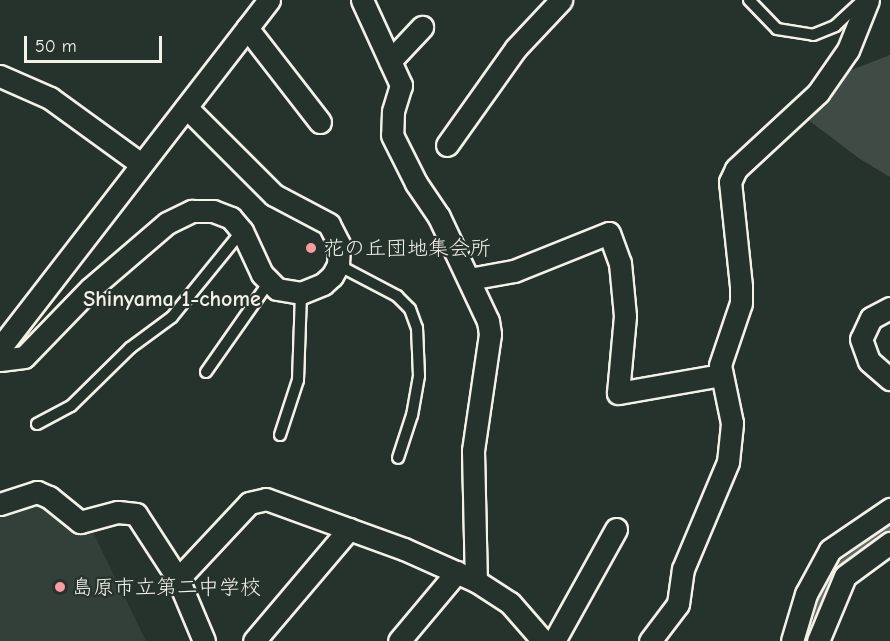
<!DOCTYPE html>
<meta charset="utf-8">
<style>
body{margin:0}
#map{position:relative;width:890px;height:641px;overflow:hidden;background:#26332d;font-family:"Comic Neue","Klee One",sans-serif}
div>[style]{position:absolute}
.built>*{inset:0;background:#333f39}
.green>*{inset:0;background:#414b45}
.stream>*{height:5px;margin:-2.5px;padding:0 2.5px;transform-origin:2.5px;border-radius:2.5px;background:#676f68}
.roads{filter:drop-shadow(2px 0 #f4f1e8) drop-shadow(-2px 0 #f4f1e8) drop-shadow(0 2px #f4f1e8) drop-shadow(0 -2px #f4f1e8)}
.service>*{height:10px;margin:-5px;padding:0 5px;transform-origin:5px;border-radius:5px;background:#26332d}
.minor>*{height:21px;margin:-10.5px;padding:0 10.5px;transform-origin:10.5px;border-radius:10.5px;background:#26332d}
.dots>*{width:16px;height:16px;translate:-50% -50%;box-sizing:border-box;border:3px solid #26332d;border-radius:50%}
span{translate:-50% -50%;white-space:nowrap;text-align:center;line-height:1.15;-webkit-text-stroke:4.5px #26332d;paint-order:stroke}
.poi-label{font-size:21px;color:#f4f1e8}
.left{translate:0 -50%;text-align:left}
.neighbourhood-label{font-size:22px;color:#f4f1e8;font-weight:700}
.scale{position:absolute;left:24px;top:36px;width:138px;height:27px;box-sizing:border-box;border:3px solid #f4f1e8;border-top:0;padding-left:8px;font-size:18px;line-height:21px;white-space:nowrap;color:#f4f1e8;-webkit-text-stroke:4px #26332d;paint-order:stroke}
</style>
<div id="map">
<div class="built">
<div style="clip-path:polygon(42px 504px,77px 532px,92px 530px,146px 641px,0 641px,0 516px)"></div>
</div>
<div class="green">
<div style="clip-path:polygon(890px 55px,890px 177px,860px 159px,807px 119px,804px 98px,823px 81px)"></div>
</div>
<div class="stream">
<div style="left:812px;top:631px;width:37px;rotate:-76deg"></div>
<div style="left:821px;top:595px;width:36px;rotate:-60deg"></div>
<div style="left:839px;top:564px;width:63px;rotate:-36deg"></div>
</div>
<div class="roads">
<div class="service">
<div style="left:749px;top:0;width:40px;rotate:46deg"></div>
<div style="left:777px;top:29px;width:36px;rotate:9deg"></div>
<div style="left:813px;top:35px;width:24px;rotate:-22deg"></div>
<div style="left:835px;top:26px;width:38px;rotate:-43deg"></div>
<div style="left:338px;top:265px;width:67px;rotate:27.7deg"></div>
<div style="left:397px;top:296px;width:18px;rotate:45deg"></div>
<div style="left:410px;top:309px;width:20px;rotate:70deg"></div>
<div style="left:417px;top:328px;width:48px;rotate:87.6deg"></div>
<div style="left:419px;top:376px;width:40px;rotate:100deg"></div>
<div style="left:412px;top:415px;width:45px;rotate:108deg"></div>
<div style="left:206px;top:372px;width:110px;rotate:-55deg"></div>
<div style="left:37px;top:424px;width:38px;rotate:-28deg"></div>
<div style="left:71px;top:406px;width:83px;rotate:-44.5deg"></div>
<div style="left:130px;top:348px;width:52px;rotate:-36.4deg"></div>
<div style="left:172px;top:317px;width:111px;rotate:-50.9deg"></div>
<div style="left:280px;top:435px;width:58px;rotate:-71.9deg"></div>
<div style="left:298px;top:380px;width:87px;rotate:-88deg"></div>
</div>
<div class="minor">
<div style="left:362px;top:0;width:94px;rotate:65.4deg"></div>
<div style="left:401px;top:85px;width:28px;rotate:107deg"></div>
<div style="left:393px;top:112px;width:23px;rotate:92deg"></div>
<div style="left:392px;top:135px;width:54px;rotate:63.4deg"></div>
<div style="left:416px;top:183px;width:41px;rotate:55.9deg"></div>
<div style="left:439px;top:217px;width:115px;rotate:64.8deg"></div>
<div style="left:488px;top:321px;width:13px;rotate:81deg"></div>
<div style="left:490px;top:334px;width:118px;rotate:98.3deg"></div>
<div style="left:473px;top:451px;width:130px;rotate:88.7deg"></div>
<div style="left:247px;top:28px;width:119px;rotate:52.2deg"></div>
<div style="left:390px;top:61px;width:47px;rotate:-46.7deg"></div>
<div style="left:0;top:76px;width:55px;rotate:23.7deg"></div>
<div style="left:50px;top:98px;width:112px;rotate:36deg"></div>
<div style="left:447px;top:145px;width:119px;rotate:-54.6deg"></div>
<div style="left:516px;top:48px;width:66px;rotate:-46.8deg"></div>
<div style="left:469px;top:279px;width:46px;rotate:-10.1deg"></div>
<div style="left:514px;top:271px;width:102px;rotate:-21.8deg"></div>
<div style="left:609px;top:233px;width:32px;rotate:70deg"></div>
<div style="left:620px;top:263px;width:53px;rotate:84.6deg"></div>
<div style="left:625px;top:316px;width:77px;rotate:95.2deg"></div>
<div style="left:618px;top:393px;width:105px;rotate:-9.9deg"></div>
<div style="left:890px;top:308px;width:21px;rotate:152deg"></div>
<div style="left:871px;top:318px;width:23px;rotate:115deg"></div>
<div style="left:861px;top:339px;width:23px;rotate:70deg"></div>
<div style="left:869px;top:361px;width:28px;rotate:41deg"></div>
<div style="left:0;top:348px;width:440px;rotate:-52.3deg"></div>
<div style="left:0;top:360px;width:24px;rotate:-7deg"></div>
<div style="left:24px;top:357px;width:95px;rotate:-45.9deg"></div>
<div style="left:90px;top:289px;width:101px;rotate:-40.6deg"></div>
<div style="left:167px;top:223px;width:28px;rotate:-26deg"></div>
<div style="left:192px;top:211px;width:21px"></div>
<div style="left:213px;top:211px;width:19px;rotate:21deg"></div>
<div style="left:231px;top:218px;width:17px;rotate:50deg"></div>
<div style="left:242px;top:231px;width:47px;rotate:65.1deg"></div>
<div style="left:262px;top:274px;width:21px;rotate:45deg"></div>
<div style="left:277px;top:289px;width:24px;rotate:9deg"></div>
<div style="left:301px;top:293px;width:24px;rotate:-22deg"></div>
<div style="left:323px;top:284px;width:12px;rotate:-42deg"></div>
<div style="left:332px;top:276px;width:13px;rotate:-61deg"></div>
<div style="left:338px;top:265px;width:21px;rotate:-87deg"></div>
<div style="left:339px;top:244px;width:22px;rotate:-117deg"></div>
<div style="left:329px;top:224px;width:62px;rotate:-152.2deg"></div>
<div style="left:274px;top:195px;width:124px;rotate:-135deg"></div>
<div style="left:0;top:504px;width:39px;rotate:-18deg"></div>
<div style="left:37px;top:492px;width:13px;rotate:23deg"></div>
<div style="left:49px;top:497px;width:40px;rotate:39deg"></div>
<div style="left:80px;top:522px;width:39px;rotate:-15deg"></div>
<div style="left:118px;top:512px;width:18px;rotate:6deg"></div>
<div style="left:136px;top:514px;width:77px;rotate:57.1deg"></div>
<div style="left:178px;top:579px;width:67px;rotate:67.2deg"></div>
<div style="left:178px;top:579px;width:104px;rotate:-46.9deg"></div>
<div style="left:249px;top:503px;width:17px;rotate:-13deg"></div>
<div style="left:266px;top:499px;width:147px;rotate:19.9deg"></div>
<div style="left:404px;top:549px;width:79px;rotate:24deg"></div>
<div style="left:476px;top:581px;width:40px;rotate:32.9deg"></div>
<div style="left:510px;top:603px;width:50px;rotate:49deg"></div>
<div style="left:254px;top:641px;width:147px;rotate:-49.7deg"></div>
<div style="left:399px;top:641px;width:90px;rotate:-50deg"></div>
<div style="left:554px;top:641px;width:128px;rotate:-61deg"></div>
<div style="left:650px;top:641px;width:46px;rotate:-52.9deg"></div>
<div style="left:678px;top:604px;width:35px;rotate:-82deg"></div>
<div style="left:683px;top:569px;width:116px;rotate:-67.2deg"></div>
<div style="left:728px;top:462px;width:39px;rotate:-84deg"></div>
<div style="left:732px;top:423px;width:59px;rotate:-101.7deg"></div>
<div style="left:720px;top:365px;width:65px;rotate:-71.3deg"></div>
<div style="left:741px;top:303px;width:17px;rotate:-90deg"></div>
<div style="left:741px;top:286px;width:105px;rotate:-96deg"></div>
<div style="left:730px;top:182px;width:14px;rotate:-65deg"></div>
<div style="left:736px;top:169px;width:112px;rotate:-42.8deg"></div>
<div style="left:818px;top:93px;width:52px;rotate:-55.1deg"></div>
<div style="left:848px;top:50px;width:54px;rotate:-68.2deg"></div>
<div style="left:792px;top:641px;width:49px;rotate:-73.4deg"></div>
<div style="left:806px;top:594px;width:50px;rotate:-61.4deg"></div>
<div style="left:830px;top:550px;width:73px;rotate:-34.3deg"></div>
<div style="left:818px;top:641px;width:70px;rotate:-67.4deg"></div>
<div style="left:845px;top:576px;width:56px;rotate:-36.3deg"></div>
</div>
</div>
<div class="dots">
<div style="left:311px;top:248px;background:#ff9aa2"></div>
<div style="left:60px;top:587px;background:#ff9aa2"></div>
</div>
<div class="poi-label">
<span class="left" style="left:323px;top:248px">花の丘団地集会所</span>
<span class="left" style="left:72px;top:587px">島原市立第二中学校</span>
</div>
<div class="neighbourhood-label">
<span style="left:172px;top:300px">Shinyama 1-chome</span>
</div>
<div class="scale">50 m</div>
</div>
